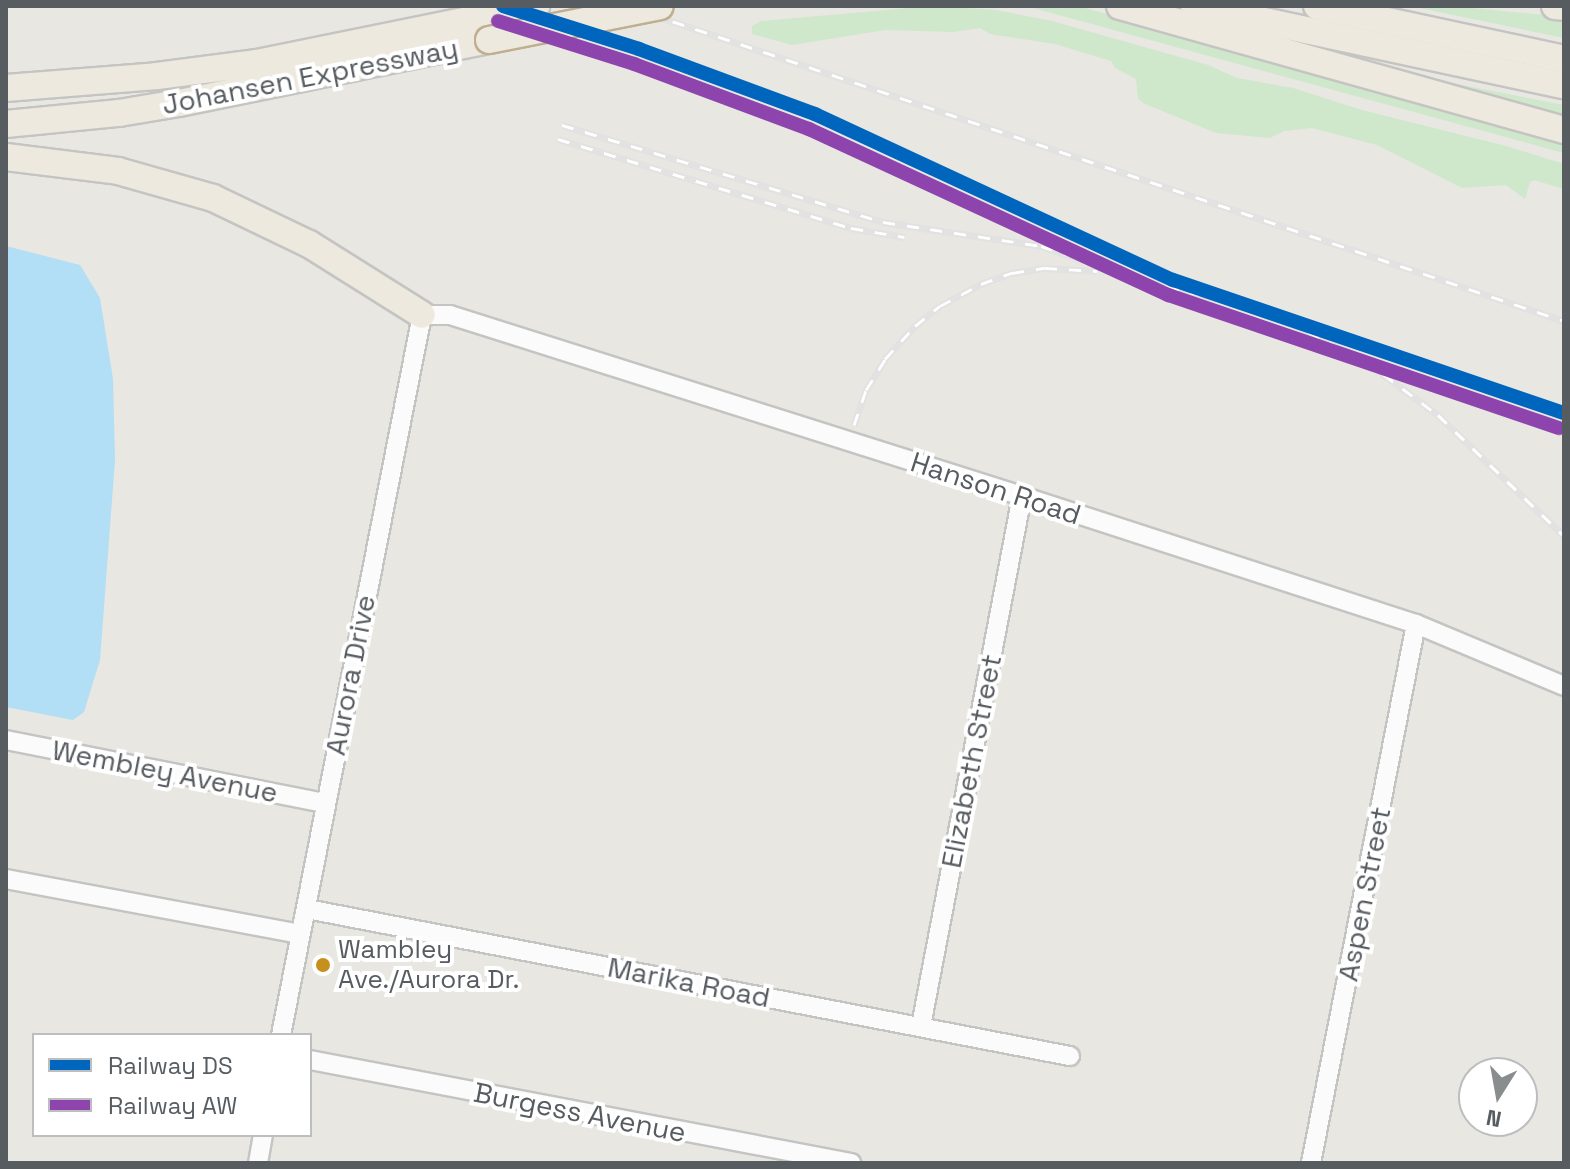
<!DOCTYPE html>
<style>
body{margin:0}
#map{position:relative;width:1570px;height:1169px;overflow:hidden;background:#e8e7e2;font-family:"Space Grotesk",sans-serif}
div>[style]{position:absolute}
.green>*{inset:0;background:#cfe7ca}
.water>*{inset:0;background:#b2def6}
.roads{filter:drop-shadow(2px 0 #c4c4c3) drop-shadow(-2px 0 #c4c4c3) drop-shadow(0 2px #c4c4c3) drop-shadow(0 -2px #c4c4c3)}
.minor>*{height:18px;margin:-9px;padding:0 9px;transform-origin:9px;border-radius:9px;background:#fcfbfb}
.highway>*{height:26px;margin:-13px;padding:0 13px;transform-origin:13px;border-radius:13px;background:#eee9de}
.rail>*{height:7px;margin-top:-3.5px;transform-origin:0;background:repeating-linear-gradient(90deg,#fff 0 12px,#e1e2e1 0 24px);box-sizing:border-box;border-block:2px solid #e1e2e1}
.bridges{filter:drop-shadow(2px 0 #bfae90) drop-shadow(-2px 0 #bfae90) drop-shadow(0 2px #bfae90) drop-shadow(0 -2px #bfae90)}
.highway-bridge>*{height:26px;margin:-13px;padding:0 13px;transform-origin:13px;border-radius:13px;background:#eee9de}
.rail-1>*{height:14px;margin:-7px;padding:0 7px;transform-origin:7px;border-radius:7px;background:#0065bd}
.rail-2>*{height:14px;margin:-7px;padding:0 7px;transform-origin:7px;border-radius:7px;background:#8e44ad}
.dots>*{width:22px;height:22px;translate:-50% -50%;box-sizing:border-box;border:4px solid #fff;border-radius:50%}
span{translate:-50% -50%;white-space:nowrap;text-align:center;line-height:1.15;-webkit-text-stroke:8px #fff;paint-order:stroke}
.bus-label{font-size:26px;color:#575c61}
.left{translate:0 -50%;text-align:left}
.street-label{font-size:28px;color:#575c61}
.frame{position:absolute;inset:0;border:8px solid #575c61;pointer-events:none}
.legend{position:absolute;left:32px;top:1033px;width:280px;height:104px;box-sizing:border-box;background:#fff;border:2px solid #bcbec0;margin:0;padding:10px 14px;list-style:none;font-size:24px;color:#575c61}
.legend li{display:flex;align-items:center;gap:16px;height:40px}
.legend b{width:40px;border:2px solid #bcbec0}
.north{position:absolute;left:1458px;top:1057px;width:80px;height:80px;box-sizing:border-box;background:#fff;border:2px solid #bcbec0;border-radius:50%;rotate:191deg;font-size:22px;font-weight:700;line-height:32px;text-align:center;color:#575c61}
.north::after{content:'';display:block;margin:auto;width:28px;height:36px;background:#8a8d8e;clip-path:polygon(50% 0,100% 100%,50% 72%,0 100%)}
</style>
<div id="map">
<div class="green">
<div style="clip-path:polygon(932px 6px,996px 10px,1052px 21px,1208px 65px,1237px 78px,1293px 88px,1362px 110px,1506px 146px,1564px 164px,1564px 189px,1534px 180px,1530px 182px,1525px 199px,1506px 185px,1462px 188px,1377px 145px,1312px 128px,1284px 131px,1270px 138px,1216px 133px,1143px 103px,1138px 99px,1136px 79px,1115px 68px,1111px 61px,1055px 44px,990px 34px,980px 28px,954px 32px,885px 30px,792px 45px,752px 34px,752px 26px,761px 21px)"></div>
<div style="clip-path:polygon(1026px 6px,1078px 6px,1564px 141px,1564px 153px)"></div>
<div style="clip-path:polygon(1410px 6px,1451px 6px,1564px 17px,1564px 38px)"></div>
<div style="clip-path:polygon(1379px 69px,1564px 105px,1564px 125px)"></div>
</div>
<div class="water">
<div style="clip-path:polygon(6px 246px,80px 265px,100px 298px,113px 379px,115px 460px,100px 660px,84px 712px,73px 720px,6px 707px)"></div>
</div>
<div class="roads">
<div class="minor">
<div style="left:6px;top:740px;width:325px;rotate:11.2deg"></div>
<div style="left:6px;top:879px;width:299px;rotate:10.6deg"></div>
<div style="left:307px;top:909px;width:777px;rotate:10.91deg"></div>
<div style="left:921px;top:1026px;width:540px;rotate:-79.21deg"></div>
<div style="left:281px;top:1035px;width:734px;rotate:-78.92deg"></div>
<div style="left:422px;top:315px;width:28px"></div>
<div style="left:450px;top:315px;width:600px;rotate:17.56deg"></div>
<div style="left:1022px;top:496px;width:414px;rotate:18deg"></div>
<div style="left:1416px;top:624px;width:160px;rotate:22.7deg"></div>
<div style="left:310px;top:1060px;width:551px;rotate:10.78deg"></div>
<div style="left:258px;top:1163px;width:28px;rotate:-80deg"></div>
<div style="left:1311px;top:1163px;width:549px;rotate:-78.98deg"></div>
</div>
<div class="highway">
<div style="left:1120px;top:6px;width:461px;rotate:15.6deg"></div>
<div style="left:1194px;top:6px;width:378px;rotate:12.1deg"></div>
<div style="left:1317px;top:6px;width:253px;rotate:12.1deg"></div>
<div style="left:1555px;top:6px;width:9px;rotate:6deg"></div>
<div style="left:6px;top:88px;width:151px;rotate:-4.5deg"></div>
<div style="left:157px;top:76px;width:101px;rotate:-7.4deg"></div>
<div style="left:257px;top:63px;width:285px;rotate:-11.5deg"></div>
<div style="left:6px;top:124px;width:114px;rotate:-5.6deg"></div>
<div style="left:119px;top:113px;width:61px;rotate:-9.5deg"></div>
<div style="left:179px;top:103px;width:316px;rotate:-11.5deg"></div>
<div style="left:6px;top:157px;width:113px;rotate:7.1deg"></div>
<div style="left:118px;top:171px;width:99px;rotate:15.9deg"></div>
<div style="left:213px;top:198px;width:106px;rotate:25.6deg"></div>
<div style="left:309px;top:244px;width:133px;rotate:32.1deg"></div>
</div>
</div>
<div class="rail">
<div style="left:627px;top:6px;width:989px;rotate:18.58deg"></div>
<div style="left:562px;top:125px;width:335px;rotate:16.8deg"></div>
<div style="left:883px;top:222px;width:160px;rotate:8.6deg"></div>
<div style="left:1041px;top:246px;width:133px;rotate:18deg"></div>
<div style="left:1167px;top:287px;width:77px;rotate:12.8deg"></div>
<div style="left:558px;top:139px;width:306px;rotate:16.9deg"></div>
<div style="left:851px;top:228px;width:54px;rotate:9.6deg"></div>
<div style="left:1287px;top:321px;width:86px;rotate:26.9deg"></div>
<div style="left:1364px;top:360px;width:92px;rotate:36.6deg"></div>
<div style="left:1438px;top:415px;width:175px;rotate:43.8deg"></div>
<div style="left:854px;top:425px;width:37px;rotate:-71deg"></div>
<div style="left:866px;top:390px;width:36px;rotate:-58deg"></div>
<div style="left:885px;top:359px;width:45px;rotate:-47.7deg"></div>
<div style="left:915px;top:326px;width:32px;rotate:-39deg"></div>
<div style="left:940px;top:306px;width:47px;rotate:-28.2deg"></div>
<div style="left:981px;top:284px;width:33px;rotate:-20deg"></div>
<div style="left:1012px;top:273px;width:33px;rotate:-9deg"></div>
<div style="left:1045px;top:268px;width:52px;rotate:3.3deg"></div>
</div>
<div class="bridges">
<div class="highway-bridge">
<div style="left:489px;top:40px;width:174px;rotate:-11.2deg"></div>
</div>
</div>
<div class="rail-1">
<div style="left:503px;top:6px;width:143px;rotate:17.5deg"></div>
<div style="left:639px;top:49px;width:188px;rotate:20.3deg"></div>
<div style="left:815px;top:114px;width:395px;rotate:24.9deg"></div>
<div style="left:1173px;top:280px;width:413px;rotate:18.8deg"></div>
</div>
<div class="rail-2">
<div style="left:498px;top:21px;width:143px;rotate:17.5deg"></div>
<div style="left:634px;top:64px;width:187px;rotate:20.4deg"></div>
<div style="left:809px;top:129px;width:396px;rotate:24.8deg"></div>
<div style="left:1168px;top:295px;width:413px;rotate:18.8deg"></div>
</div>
<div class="dots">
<div style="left:323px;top:965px;background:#c7901d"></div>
</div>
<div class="bus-label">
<span class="left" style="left:338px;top:965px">Wambley<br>Ave./Aurora Dr.</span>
</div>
<div class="street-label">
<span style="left:310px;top:76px;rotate:-11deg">Johansen Expressway</span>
<span style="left:996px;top:488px;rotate:18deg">Hanson Road</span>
<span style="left:350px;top:675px;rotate:-79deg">Aurora Drive</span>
<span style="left:971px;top:761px;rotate:-79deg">Elizabeth Street</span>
<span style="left:165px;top:771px;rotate:11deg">Wembley Avenue</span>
<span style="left:1364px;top:894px;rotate:-79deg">Aspen Street</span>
<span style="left:689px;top:982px;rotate:11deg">Marika Road</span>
<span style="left:580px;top:1112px;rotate:11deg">Burgess Avenue</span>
</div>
<div class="frame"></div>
<ul class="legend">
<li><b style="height:10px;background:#0065bd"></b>Railway DS</li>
<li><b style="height:10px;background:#8e44ad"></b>Railway AW</li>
</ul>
<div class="north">N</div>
</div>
